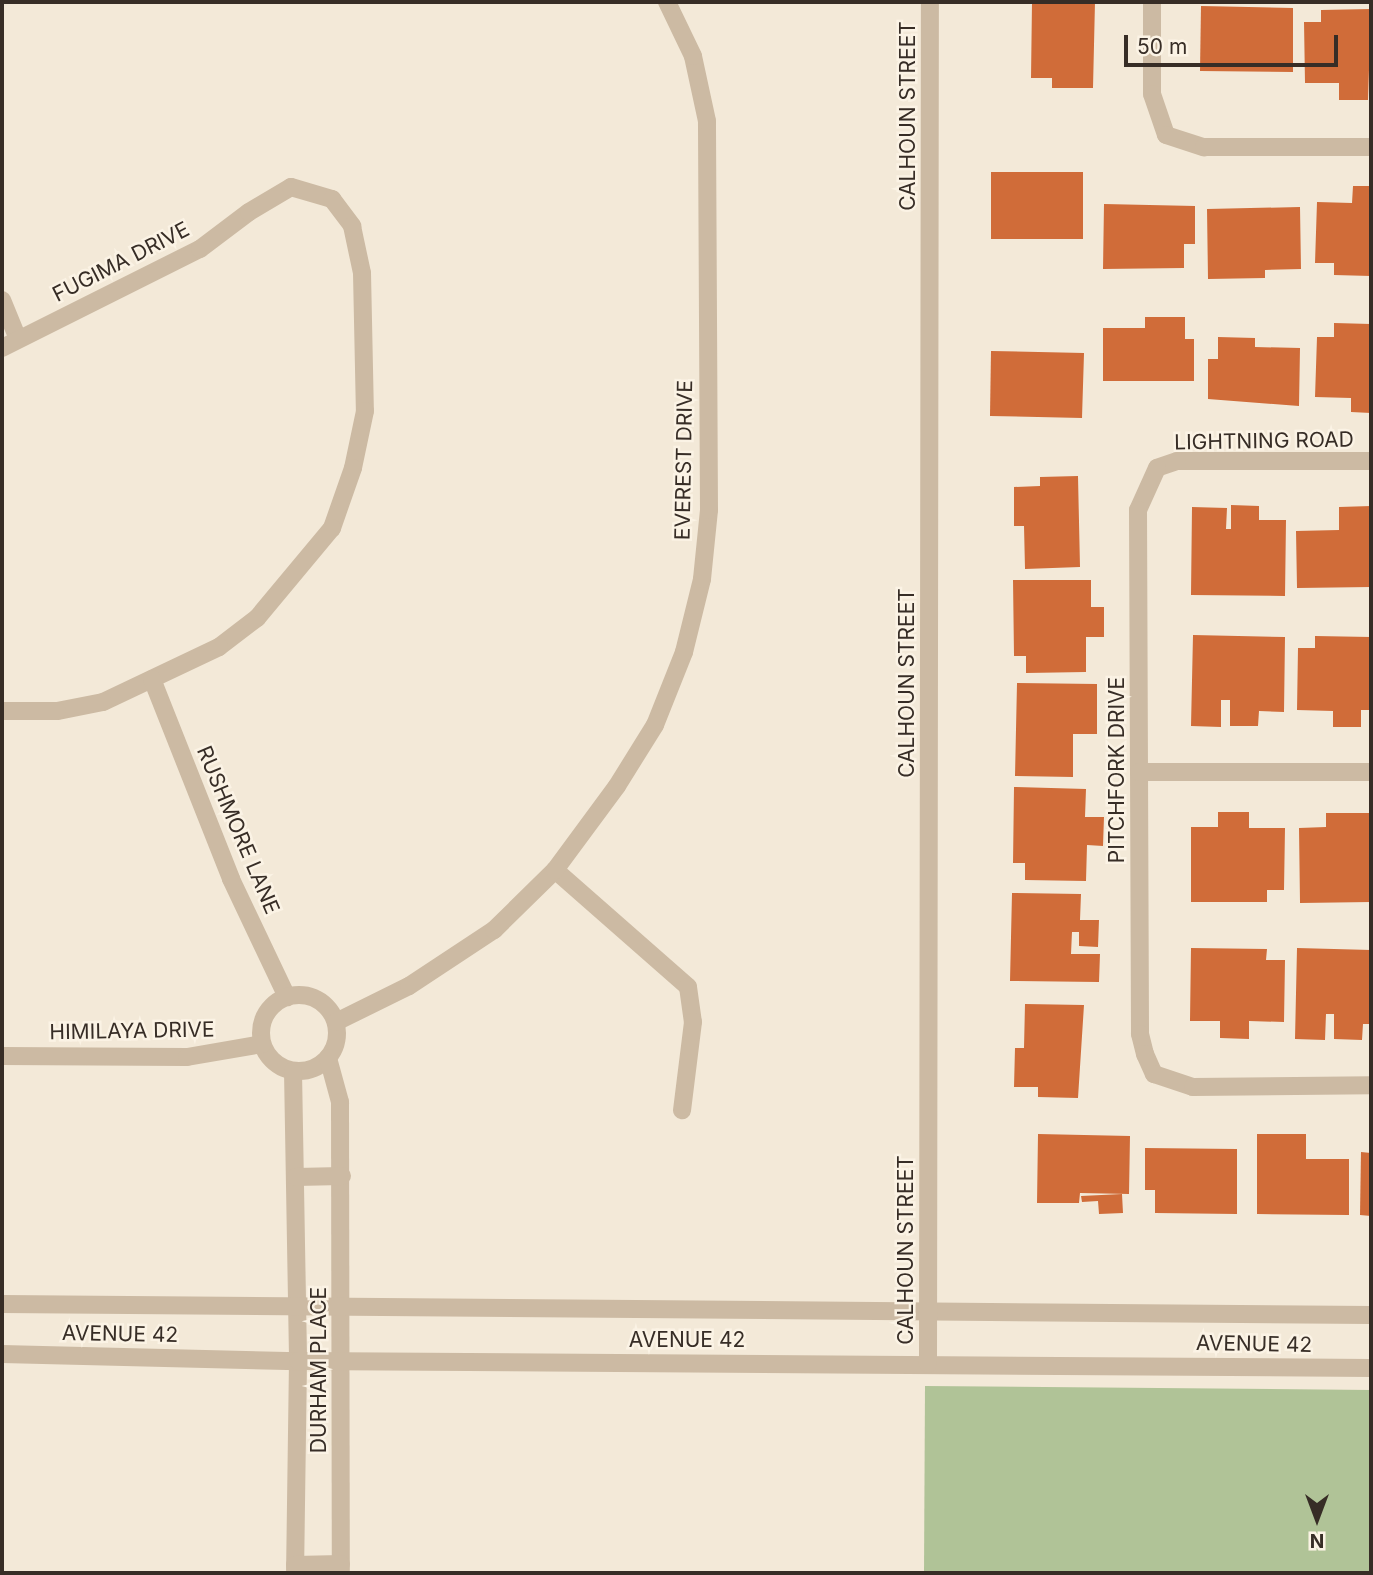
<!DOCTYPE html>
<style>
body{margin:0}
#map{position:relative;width:1373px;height:1575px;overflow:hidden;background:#f3e9d8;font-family:Inter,sans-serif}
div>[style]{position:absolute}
.green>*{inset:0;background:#b0c397}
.building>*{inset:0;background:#d06c39}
.minor>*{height:18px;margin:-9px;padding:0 9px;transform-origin:9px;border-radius:9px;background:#ccbaa3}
.minor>.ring{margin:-9px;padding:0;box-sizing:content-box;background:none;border:18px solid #ccbaa3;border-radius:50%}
span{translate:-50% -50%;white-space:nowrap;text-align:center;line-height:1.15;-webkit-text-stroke:5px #fbf3e5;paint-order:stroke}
.street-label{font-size:21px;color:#372d26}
.frame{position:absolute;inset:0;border:4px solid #372d26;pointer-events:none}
.north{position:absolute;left:1282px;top:1484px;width:70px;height:70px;-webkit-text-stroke:5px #fbf3e5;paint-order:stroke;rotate:180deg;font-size:19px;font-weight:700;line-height:28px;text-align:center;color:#372d26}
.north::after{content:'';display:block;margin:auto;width:24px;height:32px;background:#372d26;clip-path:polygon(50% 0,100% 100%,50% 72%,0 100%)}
.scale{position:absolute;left:1124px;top:35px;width:214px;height:32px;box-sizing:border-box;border:4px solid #372d26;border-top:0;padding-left:9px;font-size:21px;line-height:24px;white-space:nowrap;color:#372d26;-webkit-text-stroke:5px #fbf3e5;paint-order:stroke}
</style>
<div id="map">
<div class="green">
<div style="clip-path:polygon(925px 1386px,1371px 1390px,1371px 1573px,924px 1573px)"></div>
</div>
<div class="building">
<div style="clip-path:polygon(1032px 2px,1095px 2px,1093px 88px,1052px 88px,1052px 78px,1031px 78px)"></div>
<div style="clip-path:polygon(1201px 6px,1293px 8px,1293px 72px,1200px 71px)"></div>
<div style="clip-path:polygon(1371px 9px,1368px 100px,1339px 100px,1339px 83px,1305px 83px,1304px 22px,1321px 22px,1321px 10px)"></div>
<div style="clip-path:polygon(991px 172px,1083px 172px,1083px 239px,991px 239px)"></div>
<div style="clip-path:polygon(1353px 186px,1371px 186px,1371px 276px,1334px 275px,1334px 263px,1315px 263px,1317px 202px,1352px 203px)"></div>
<div style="clip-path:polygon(1104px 204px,1195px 206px,1195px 244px,1184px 244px,1184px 268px,1103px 269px)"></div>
<div style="clip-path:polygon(1300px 207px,1301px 269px,1265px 270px,1265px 278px,1208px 279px,1207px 209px)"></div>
<div style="clip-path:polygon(1145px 317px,1185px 317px,1185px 339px,1194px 339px,1194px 381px,1103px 381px,1103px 328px,1145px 328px)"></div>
<div style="clip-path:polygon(1334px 323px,1371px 324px,1371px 413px,1351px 412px,1351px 398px,1315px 397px,1317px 337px,1334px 337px)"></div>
<div style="clip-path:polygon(1218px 337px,1255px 338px,1255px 347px,1300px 348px,1299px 406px,1208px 399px,1208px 359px,1218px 359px)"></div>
<div style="clip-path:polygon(991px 351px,1084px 353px,1082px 418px,990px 416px)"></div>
<div style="clip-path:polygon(1078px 476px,1080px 567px,1025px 569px,1024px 526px,1014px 526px,1014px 487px,1040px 486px,1040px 477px)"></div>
<div style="clip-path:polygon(1231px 505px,1259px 506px,1259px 520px,1286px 520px,1285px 596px,1191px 595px,1192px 507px,1227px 508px,1226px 529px,1231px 529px)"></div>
<div style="clip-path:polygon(1371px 506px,1371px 587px,1297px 588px,1296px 531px,1339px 530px,1339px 507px)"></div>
<div style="clip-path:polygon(1013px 580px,1091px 580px,1091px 607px,1104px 607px,1104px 637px,1086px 637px,1086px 672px,1026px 673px,1026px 656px,1014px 656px)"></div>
<div style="clip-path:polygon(1193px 635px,1285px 637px,1284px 712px,1259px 711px,1258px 726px,1230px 726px,1230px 700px,1221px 700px,1221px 727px,1191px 726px)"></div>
<div style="clip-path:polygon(1315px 636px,1371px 637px,1371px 710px,1361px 710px,1361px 727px,1333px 727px,1333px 711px,1297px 710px,1298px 648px,1315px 648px)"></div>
<div style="clip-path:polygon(1017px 683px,1097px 684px,1097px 734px,1073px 734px,1073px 777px,1015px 776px)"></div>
<div style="clip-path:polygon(1014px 787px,1086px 789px,1085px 817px,1104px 817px,1103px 846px,1087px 845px,1086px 881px,1025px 880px,1025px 863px,1013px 863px)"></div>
<div style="clip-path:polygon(1218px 812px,1249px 812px,1249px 828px,1285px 828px,1284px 890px,1267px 890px,1267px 902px,1191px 902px,1191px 827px,1218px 827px)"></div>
<div style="clip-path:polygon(1326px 813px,1371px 813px,1371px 902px,1300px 903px,1299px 828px,1326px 827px)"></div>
<div style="clip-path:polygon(1012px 893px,1081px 894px,1080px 920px,1099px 920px,1098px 947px,1079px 946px,1079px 932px,1072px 932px,1071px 954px,1100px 954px,1099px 982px,1010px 981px)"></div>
<div style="clip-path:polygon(1191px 948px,1267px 949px,1266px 960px,1285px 960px,1284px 1022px,1249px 1021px,1249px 1039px,1220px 1038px,1220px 1021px,1190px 1021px)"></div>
<div style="clip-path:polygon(1297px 948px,1371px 950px,1371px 1024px,1363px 1024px,1362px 1040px,1334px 1039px,1334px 1014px,1326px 1014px,1325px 1040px,1295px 1039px)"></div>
<div style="clip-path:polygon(1025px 1004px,1084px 1005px,1078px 1098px,1038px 1097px,1038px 1087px,1014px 1087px,1015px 1048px,1024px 1048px)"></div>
<div style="clip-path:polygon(1038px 1134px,1130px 1136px,1129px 1194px,1080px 1193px,1079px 1203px,1037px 1203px)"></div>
<div style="clip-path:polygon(1257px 1134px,1306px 1134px,1306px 1159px,1349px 1159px,1349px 1215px,1257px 1214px)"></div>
<div style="clip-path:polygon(1145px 1148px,1237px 1149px,1237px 1214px,1155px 1213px,1155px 1190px,1145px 1190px)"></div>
<div style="clip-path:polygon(1361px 1152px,1371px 1153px,1371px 1216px,1360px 1215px)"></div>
<div style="clip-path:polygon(1122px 1194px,1123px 1213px,1099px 1214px,1098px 1201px,1082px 1202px,1081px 1196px)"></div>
</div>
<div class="minor">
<div style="left:1152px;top:2px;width:92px;rotate:90deg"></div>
<div style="left:1152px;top:94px;width:43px;rotate:71.1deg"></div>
<div style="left:1166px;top:135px;width:40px;rotate:18deg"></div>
<div style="left:1204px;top:147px;width:167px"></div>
<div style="left:2px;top:300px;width:42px;rotate:67.7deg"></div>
<div style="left:2px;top:348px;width:221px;rotate:-26.6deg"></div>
<div style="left:200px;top:249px;width:61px;rotate:-37.1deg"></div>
<div style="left:249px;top:212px;width:49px;rotate:-30.8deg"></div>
<div style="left:291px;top:187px;width:43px;rotate:16.3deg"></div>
<div style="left:332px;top:199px;width:34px;rotate:53deg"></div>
<div style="left:352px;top:226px;width:48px;rotate:78deg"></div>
<div style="left:362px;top:273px;width:138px;rotate:88.8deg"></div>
<div style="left:365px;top:411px;width:58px;rotate:101.9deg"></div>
<div style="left:353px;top:468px;width:64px;rotate:109.3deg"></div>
<div style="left:332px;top:528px;width:117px;rotate:129.8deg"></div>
<div style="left:257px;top:618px;width:48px;rotate:142.7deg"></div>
<div style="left:219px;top:647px;width:128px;rotate:154.6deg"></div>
<div style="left:103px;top:702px;width:47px;rotate:168.9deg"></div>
<div style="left:57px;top:711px;width:55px;rotate:180deg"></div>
<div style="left:1371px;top:461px;width:194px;rotate:180deg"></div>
<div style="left:1177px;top:461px;width:21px;rotate:161deg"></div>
<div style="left:1157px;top:468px;width:46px;rotate:114.3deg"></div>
<div style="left:1138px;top:510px;width:524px;rotate:89.78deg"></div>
<div style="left:1140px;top:1034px;width:21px;rotate:76deg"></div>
<div style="left:1145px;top:1054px;width:22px;rotate:66deg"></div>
<div style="left:1154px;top:1074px;width:41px;rotate:18.4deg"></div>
<div style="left:1193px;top:1087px;width:178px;rotate:-0.6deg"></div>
<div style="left:152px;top:679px;width:215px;rotate:68.4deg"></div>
<div style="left:231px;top:879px;width:131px;rotate:64.6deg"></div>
<div style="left:1139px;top:772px;width:232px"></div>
<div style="left:555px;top:870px;width:177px;rotate:41.3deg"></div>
<div style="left:688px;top:987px;width:35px;rotate:82deg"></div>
<div style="left:693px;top:1022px;width:89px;rotate:97.1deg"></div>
<div class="ring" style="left:261px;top:995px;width:58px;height:58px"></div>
<div style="left:336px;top:1022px;width:81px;rotate:-26.3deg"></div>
<div style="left:409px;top:986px;width:102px;rotate:-33.4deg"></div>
<div style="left:494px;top:930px;width:86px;rotate:-44.5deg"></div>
<div style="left:555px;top:870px;width:104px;rotate:-53.6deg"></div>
<div style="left:617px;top:786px;width:72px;rotate:-58.1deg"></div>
<div style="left:655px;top:725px;width:79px;rotate:-68.3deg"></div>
<div style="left:684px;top:652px;width:75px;rotate:-76.1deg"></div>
<div style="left:702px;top:579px;width:69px;rotate:-84.2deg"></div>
<div style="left:709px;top:510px;width:389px;rotate:-90.3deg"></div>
<div style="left:707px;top:121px;width:66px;rotate:-102.2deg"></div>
<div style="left:693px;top:56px;width:60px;rotate:-115.7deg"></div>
<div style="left:2px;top:1056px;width:185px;rotate:0.3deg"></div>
<div style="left:187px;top:1057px;width:76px;rotate:-9.8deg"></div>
<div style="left:328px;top:1058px;width:46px;rotate:74.7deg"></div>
<div style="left:340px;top:1102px;width:471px;rotate:89.9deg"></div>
<div style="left:293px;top:1071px;width:290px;rotate:89deg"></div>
<div style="left:298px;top:1361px;width:212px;rotate:90.8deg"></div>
<div style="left:296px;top:1177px;width:46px;rotate:-1.2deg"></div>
<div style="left:2px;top:1304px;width:1369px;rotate:0.46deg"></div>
<div style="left:2px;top:1354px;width:296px;rotate:1.4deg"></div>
<div style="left:298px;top:1361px;width:1073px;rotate:0.37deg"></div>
<div style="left:928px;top:1364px;width:1362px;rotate:-89.92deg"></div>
<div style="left:295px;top:1565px;width:46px;rotate:-1.2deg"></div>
</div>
<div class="street-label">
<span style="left:908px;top:116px;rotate:-90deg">CALHOUN STREET</span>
<span style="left:121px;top:262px;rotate:-27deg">FUGIMA DRIVE</span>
<span style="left:1264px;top:441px;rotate:-1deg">LIGHTNING ROAD</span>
<span style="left:684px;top:460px;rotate:-89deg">EVEREST DRIVE</span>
<span style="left:907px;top:683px;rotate:-90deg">CALHOUN STREET</span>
<span style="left:1117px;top:770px;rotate:-90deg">PITCHFORK DRIVE</span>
<span style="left:238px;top:830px;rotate:67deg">RUSHMORE LANE</span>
<span style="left:132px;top:1031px;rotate:-1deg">HIMILAYA DRIVE</span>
<span style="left:906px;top:1250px;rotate:-90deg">CALHOUN STREET</span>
<span style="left:120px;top:1334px;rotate:1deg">AVENUE 42</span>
<span style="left:687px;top:1340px">AVENUE 42</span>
<span style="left:1254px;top:1344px;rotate:1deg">AVENUE 42</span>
<span style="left:319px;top:1370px;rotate:-90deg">DURHAM PLACE</span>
</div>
<div class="frame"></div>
<div class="north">N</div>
<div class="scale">50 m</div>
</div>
